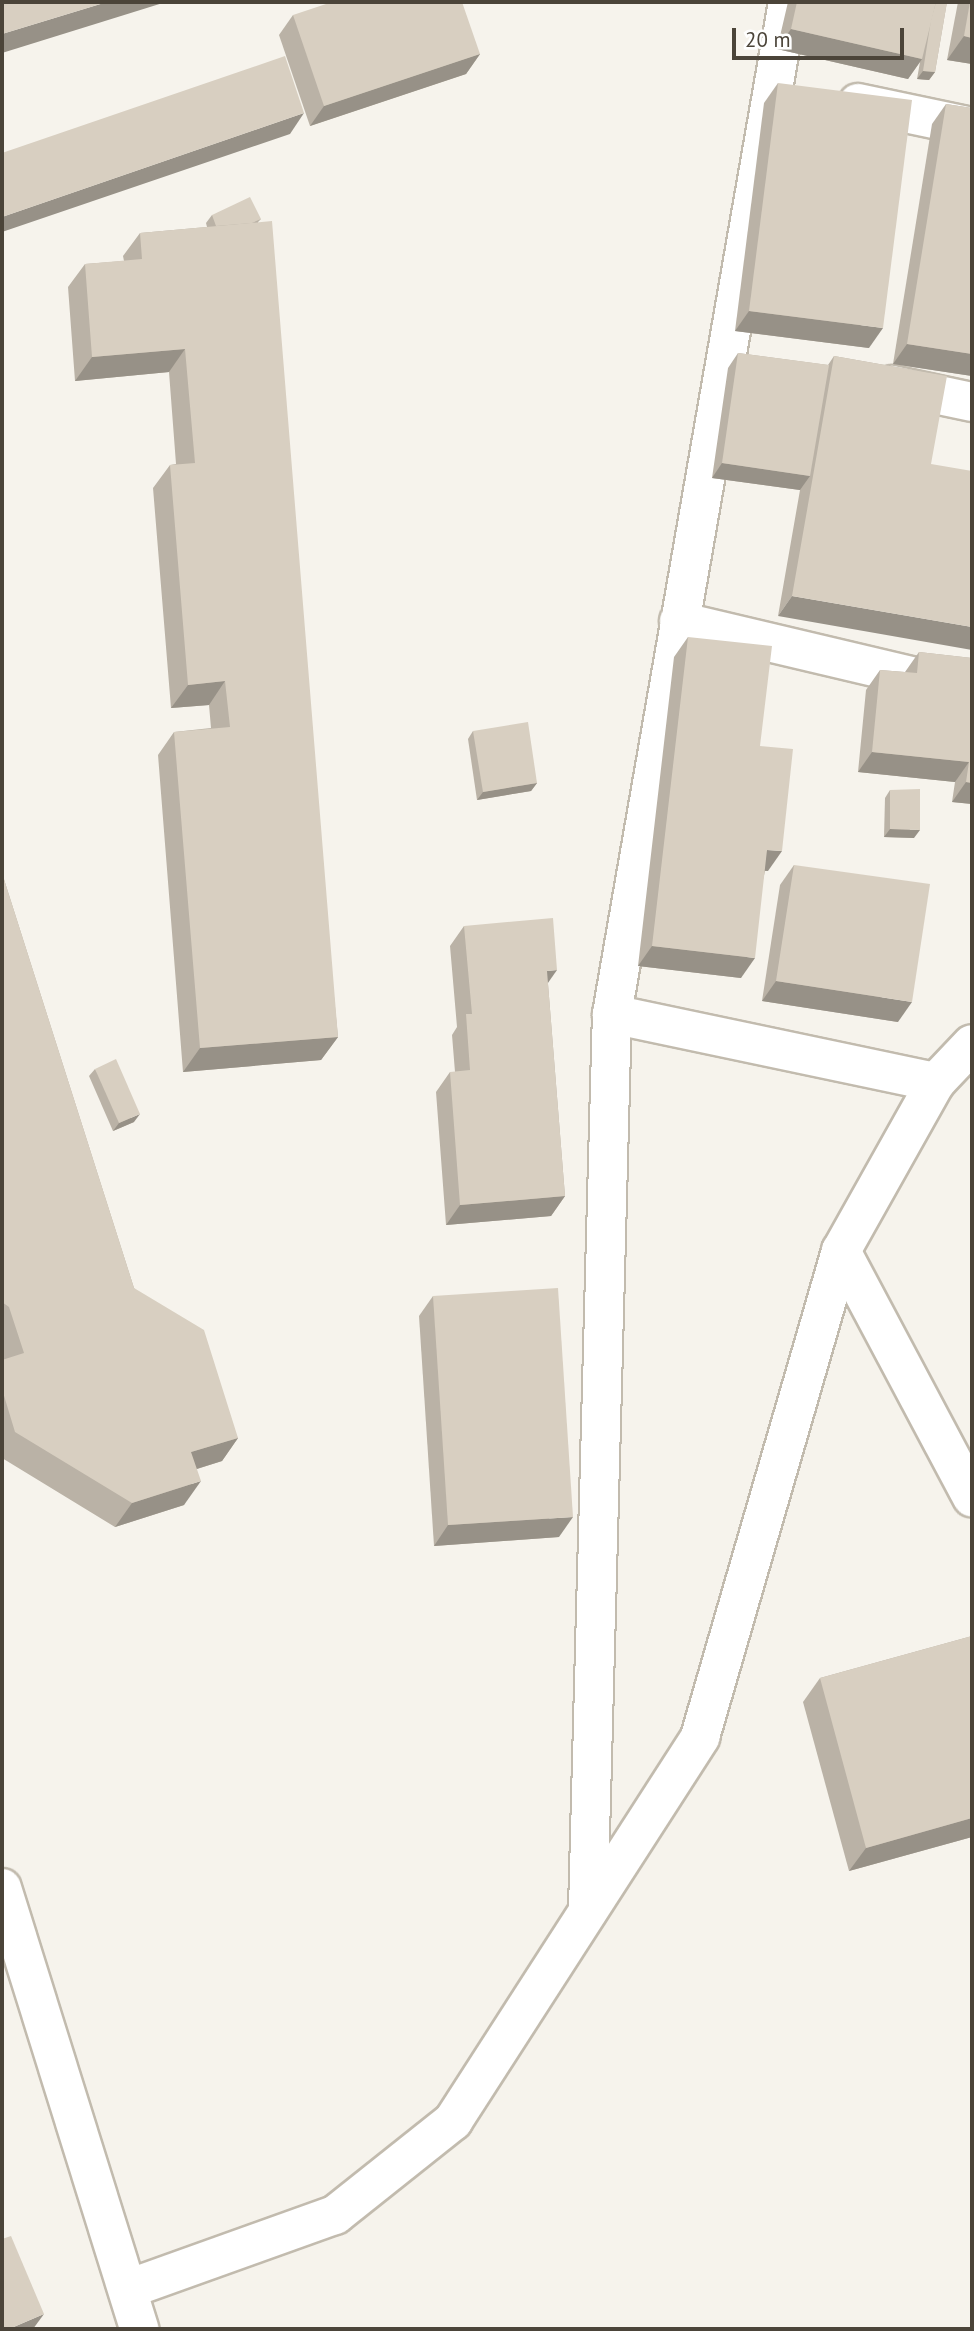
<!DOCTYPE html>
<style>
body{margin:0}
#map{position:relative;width:974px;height:2331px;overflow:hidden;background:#f6f3ec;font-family:"PT Sans",sans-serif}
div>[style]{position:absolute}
.roads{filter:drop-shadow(2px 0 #c2bbae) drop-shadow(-2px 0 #c2bbae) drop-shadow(0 2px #c2bbae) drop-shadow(0 -2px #c2bbae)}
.minor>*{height:38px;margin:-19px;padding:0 19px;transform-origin:19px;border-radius:19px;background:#fff}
.tertiary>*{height:38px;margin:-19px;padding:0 19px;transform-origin:19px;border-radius:19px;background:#fff}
.wall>*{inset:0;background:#bab2a6}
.shaded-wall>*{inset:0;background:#979187}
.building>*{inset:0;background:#d8cfc1}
span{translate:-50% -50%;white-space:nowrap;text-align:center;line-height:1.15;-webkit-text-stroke:6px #fff;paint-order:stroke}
.frame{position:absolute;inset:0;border:4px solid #4b4439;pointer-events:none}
.scale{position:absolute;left:732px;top:28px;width:172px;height:32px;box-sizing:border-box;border:4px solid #4b4439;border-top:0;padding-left:9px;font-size:21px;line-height:24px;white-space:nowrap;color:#4b4439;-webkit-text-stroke:5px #fff;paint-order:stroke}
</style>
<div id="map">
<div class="roads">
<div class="minor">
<div style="left:858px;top:103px;width:116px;rotate:11.9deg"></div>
<div style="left:892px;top:385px;width:82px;rotate:12deg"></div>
<div style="left:679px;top:621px;width:301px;rotate:13.3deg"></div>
<div style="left:612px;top:1014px;width:331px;rotate:11.9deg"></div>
<div style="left:841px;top:1251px;width:279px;rotate:62deg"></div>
<div style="left:588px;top:1910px;width:896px;rotate:-88.47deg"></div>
<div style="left:612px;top:1014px;width:1027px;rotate:-80.13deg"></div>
<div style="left:128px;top:2289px;width:220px;rotate:-19.7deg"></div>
<div style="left:335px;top:2215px;width:151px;rotate:-38.5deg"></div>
<div style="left:453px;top:2121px;width:457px;rotate:-57.2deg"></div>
<div style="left:700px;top:1737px;width:506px;rotate:-73.82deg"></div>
<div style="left:841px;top:1251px;width:194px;rotate:-60.7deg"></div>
<div style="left:936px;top:1082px;width:52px;rotate:-46.5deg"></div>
</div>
<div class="tertiary">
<div style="left:2px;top:1888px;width:462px;rotate:72.7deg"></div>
</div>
</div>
<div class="wall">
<div style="clip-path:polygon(788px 2px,947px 2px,935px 72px,929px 80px,917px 79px,920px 62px,908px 79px,777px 49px)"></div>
<div style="clip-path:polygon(958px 2px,972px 2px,972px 64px,947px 60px)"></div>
<div style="clip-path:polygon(293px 15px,480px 54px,466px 74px,310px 126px,279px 35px)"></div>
<div style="clip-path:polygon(778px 83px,869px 348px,735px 331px,764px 103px)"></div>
<div style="clip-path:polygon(946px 104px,972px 108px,972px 376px,893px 364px,932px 124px)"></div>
<div style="clip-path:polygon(212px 215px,261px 219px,258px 222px,338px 1037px,321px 1060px,183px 1072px,158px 755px,174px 732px,211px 728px,209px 705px,171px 708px,153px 488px,170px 465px,176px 464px,169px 372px,75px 381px,68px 287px,85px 264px,124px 261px,123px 256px,140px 233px,207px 227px,206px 223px)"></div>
<div style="clip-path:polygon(738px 353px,828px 365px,834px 356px,947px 376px,778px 616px,800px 490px,712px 478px,728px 368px)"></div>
<div style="clip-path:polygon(688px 637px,768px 871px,765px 871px,741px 978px,638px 966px,674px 657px)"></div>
<div style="clip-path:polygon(919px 652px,972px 658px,972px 804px,952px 802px,955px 782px,858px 772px,866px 690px,880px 670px,905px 672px)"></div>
<div style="clip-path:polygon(473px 731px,537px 783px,531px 791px,477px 800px,468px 739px)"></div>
<div style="clip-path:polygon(890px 790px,914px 838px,884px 837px,885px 798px)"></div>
<div style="clip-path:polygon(794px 865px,898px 1022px,762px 1001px,780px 885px)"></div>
<div style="clip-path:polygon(2px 873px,134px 1288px,238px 1438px,222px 1461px,197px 1469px,184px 1505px,115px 1527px,2px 1458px)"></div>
<div style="clip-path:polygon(464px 926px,548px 984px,565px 1196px,551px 1216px,446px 1225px,436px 1092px,450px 1072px,455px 1072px,452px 1035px,457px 1027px,450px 946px)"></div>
<div style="clip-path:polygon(95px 1069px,134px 1122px,113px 1131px,89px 1076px)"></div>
<div style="clip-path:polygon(433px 1296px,559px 1537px,434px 1546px,419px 1316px)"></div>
<div style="clip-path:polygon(972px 1636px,972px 1837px,849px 1871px,803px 1702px,820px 1678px)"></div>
</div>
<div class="shaded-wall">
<div style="clip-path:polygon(107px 2px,166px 2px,2px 53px,2px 34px)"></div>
<div style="clip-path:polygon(791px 29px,922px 59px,908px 79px,777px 49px)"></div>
<div style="clip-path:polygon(964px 36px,972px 38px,972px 64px,947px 60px)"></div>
<div style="clip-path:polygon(480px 54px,466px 74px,310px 126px,324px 106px)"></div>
<div style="clip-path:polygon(923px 71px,935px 72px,929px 80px,917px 79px)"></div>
<div style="clip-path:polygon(304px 113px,290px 134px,2px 232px,2px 217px)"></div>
<div style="clip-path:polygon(749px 311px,883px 328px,869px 348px,735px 331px)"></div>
<div style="clip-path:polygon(907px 344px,972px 354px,972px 376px,893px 364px)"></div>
<div style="clip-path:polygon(185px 349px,169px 372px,75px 381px,92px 357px)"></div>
<div style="clip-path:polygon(722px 463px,810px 476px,800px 490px,712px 478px)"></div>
<div style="clip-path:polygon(792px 596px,972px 627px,972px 650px,778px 616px)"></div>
<div style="clip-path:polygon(225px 681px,209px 705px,171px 708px,188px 685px)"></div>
<div style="clip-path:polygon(872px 752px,969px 762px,955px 782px,858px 772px)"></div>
<div style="clip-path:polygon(966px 782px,972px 783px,972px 804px,952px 802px)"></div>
<div style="clip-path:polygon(537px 783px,531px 791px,477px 800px,483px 792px)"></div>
<div style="clip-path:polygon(890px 829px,920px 830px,914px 838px,884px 837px)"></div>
<div style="clip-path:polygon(767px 850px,782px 851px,768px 871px,753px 870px)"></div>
<div style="clip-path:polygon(652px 946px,755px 958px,741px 978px,638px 966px)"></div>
<div style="clip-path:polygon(557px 970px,543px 990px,547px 971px)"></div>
<div style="clip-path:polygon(776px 981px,912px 1002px,898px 1022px,762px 1001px)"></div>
<div style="clip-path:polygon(338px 1037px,321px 1060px,183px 1072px,200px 1048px)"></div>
<div style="clip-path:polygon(140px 1114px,134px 1122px,113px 1131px,119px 1123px)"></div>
<div style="clip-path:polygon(565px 1196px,551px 1216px,446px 1225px,460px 1205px)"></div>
<div style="clip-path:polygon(238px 1438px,222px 1461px,174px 1476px,191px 1452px)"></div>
<div style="clip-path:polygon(201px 1481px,184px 1505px,115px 1527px,132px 1503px)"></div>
<div style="clip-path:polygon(573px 1517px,559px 1537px,434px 1546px,448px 1525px)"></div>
<div style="clip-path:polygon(972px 1818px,972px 1837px,849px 1871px,866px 1848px)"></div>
<div style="clip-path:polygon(44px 2314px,33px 2329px,9px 2329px)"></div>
</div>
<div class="building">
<div style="clip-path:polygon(2px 2px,107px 2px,2px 34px)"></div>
<div style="clip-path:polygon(332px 2px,462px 2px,480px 54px,324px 106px,293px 15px)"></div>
<div style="clip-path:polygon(797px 2px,936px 2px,922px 59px,791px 29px)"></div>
<div style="clip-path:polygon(936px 2px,947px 2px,935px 72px,923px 71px,931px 20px)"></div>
<div style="clip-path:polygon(970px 2px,972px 2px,972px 38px,964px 36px)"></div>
<div style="clip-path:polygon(285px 56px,304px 113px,2px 217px,2px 153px)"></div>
<div style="clip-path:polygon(778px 83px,912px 100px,883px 328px,749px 311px)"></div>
<div style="clip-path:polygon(946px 104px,972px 108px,972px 354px,907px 344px)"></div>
<div style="clip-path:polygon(250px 197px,261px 219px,252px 223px,216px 226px,212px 215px)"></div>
<div style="clip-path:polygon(272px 221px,338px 1037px,200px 1048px,174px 732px,230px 727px,225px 681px,188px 685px,170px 465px,195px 463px,185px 349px,92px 357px,85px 264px,142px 259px,140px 233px)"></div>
<div style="clip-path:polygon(738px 353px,829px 365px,810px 476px,722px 463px)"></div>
<div style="clip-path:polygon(834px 356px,947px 376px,931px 464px,972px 471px,972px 627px,792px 596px)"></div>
<div style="clip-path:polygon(688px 637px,772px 646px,760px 746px,793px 749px,782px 851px,767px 850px,755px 958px,652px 946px)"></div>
<div style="clip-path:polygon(919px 652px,972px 658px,972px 783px,966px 782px,969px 762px,872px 752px,880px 670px,917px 673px)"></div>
<div style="clip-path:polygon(528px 722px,537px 783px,483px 792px,473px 731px)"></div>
<div style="clip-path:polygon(920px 789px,920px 830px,890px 829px,890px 790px)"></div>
<div style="clip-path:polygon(794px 865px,930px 884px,912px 1002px,776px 981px)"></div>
<div style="clip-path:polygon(2px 873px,134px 1288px,204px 1330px,238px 1438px,191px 1452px,201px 1481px,132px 1503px,15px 1432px,2px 1389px,2px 1360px,24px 1353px,9px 1307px,2px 1302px)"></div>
<div style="clip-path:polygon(553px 918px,557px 970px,547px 971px,565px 1196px,460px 1205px,450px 1072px,470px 1070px,466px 1014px,472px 1014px,464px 926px)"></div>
<div style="clip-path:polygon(116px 1059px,140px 1114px,119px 1123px,95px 1069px)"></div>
<div style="clip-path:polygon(558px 1288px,573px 1517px,448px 1525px,433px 1296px)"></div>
<div style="clip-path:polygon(972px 1636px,972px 1818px,866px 1848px,820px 1678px)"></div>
<div style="clip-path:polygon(11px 2236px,44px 2314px,9px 2329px,2px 2329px,2px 2239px)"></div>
</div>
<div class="frame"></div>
<div class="scale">20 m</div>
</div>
